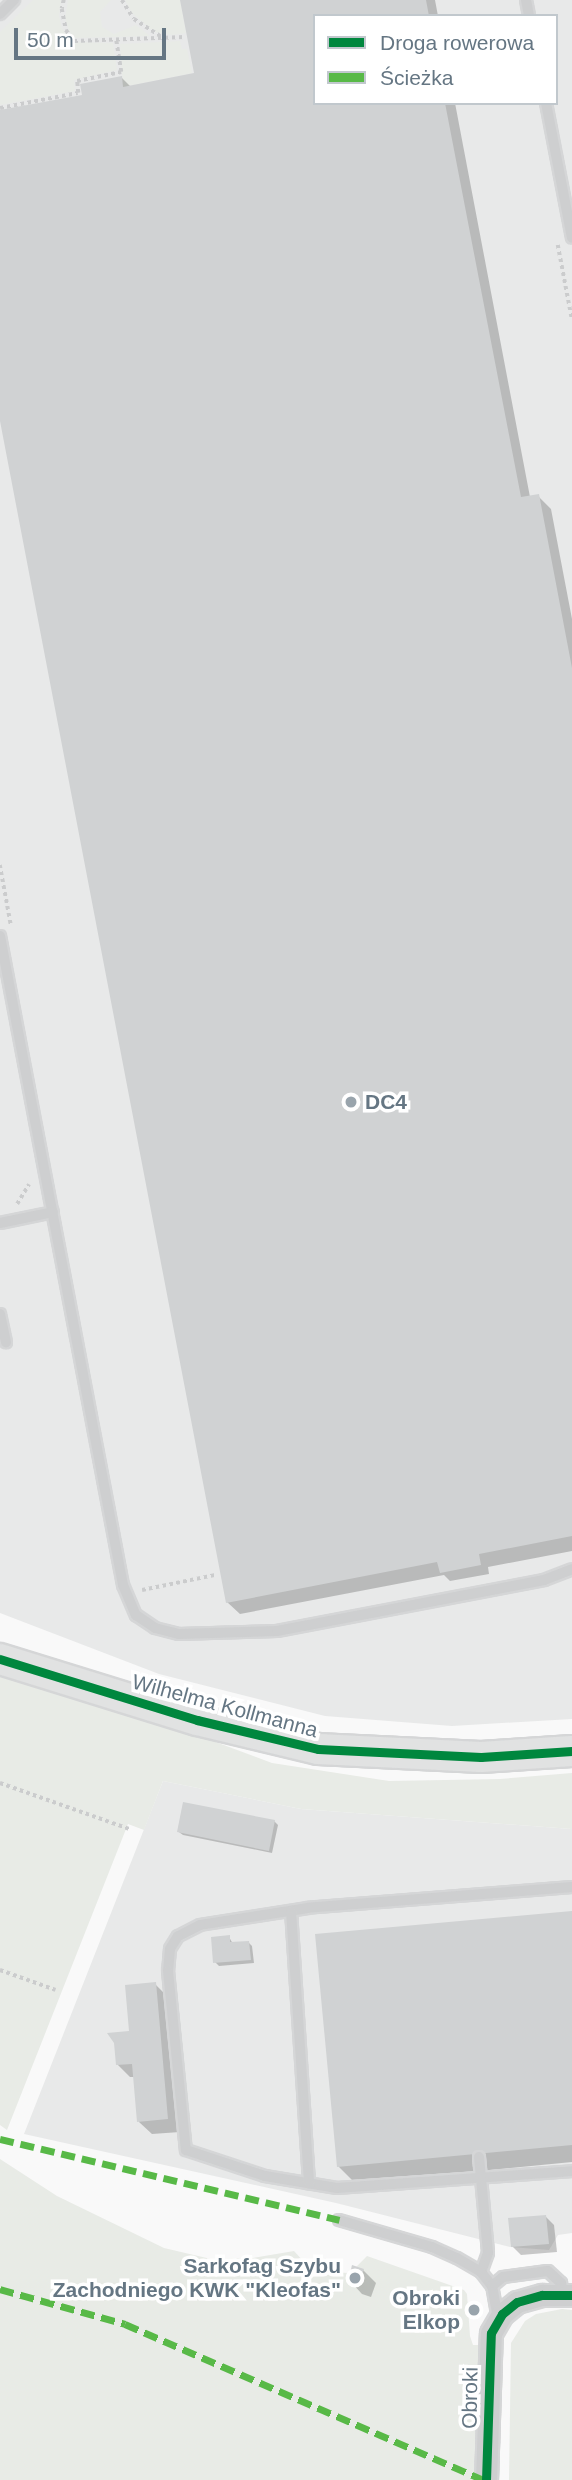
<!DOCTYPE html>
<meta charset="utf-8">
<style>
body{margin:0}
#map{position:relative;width:572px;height:2480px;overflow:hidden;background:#f9f9f9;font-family:Arial,sans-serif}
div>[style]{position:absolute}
.built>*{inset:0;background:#e8e9e9}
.green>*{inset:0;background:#e8ebe6}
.shadow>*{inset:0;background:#0003}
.building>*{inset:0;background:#d0d2d3}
.path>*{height:3.5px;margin-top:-1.75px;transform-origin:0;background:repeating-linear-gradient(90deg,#cbcccd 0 3.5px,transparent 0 7px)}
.roads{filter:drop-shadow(2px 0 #d5d6d7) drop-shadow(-2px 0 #d5d6d7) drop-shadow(0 2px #d5d6d7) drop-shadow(0 -2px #d5d6d7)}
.lane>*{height:10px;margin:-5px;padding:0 5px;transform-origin:5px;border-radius:5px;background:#cecfd0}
.street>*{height:21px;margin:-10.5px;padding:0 10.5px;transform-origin:10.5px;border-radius:10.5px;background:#cecfd0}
.secondary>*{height:30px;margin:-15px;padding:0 15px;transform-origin:15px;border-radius:15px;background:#e1e2e2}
.quiet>*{height:7px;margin-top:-3.5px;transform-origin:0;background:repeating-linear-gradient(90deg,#58b947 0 14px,transparent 0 21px)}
.cycleway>*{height:9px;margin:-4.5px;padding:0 4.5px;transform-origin:4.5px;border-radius:4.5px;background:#00873e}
.dots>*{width:19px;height:19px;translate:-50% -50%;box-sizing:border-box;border:4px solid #fff;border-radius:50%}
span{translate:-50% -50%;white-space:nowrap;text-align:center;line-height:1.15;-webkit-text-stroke:7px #fff;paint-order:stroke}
.poi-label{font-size:21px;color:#657683;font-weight:700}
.left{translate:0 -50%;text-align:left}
.right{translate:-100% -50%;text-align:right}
.street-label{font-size:21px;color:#657683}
.legend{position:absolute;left:313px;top:14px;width:245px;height:91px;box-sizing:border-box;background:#fff;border:2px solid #c1c8cd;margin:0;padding:9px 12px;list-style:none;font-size:21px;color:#657683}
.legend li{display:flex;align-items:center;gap:14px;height:35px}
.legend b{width:35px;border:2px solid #c1c8cd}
.scale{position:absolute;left:14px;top:28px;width:152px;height:32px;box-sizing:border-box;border:4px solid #657683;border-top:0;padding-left:9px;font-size:21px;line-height:24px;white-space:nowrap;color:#657683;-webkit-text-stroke:5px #fff;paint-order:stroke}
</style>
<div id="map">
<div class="built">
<div style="clip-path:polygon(evenodd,0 0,572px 0,572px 1719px,452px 1726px,325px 1716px,159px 1674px,0 1613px,0 0,315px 16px,556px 16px,556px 103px,315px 103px,315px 16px)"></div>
<div style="clip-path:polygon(163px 1781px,301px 1809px,572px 1829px,572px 2233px,558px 2235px,549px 2250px,510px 2247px,336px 2203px,24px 2134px)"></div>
</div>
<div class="green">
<div style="clip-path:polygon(33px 0,61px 0,59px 15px,62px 28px,71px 42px,113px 43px,117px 70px,74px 80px,75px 91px,0 105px,0 32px)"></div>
<div style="clip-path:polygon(68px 0,111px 0,100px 12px,102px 27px,114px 34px,136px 25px,150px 36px,75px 38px,69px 31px,65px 18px)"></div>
<div style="clip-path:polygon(125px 0,180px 0,186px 33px,172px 35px,154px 32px,132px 13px)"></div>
<div style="clip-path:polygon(180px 41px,182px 49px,187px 49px,192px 73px,123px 87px,120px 44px)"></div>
<div style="clip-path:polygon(0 1673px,178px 1728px,272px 1763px,389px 1781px,500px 1779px,572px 1773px,572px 1829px,301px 1809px,163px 1781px,144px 1830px,128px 1824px,7px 2130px,0 2125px)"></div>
<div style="clip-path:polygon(0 2159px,57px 2196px,164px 2248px,211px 2259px,253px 2258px,294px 2251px,306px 2264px,322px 2272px,350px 2273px,348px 2282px,358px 2285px,356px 2267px,367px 2256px,464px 2290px,467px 2294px,470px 2336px,473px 2345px,479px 2345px,479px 2480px,0 2480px)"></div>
<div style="clip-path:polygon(562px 2309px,572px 2310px,572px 2480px,509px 2480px,511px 2343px,525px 2321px,536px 2314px)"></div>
</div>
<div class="shadow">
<div style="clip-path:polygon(181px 0,435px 0,438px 16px,315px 16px,315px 103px,455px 103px,530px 497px,538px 496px,551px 509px,572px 619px,572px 1551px,488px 1567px,489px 1574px,450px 1581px,444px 1575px,240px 1614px,227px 1602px,0 411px,0 112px,84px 96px,121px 77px,131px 87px,196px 75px)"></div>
<div style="clip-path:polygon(274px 1821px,278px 1825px,272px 1853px,183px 1835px,179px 1832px)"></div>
<div style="clip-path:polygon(572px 1912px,572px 2162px,355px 2183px,338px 2166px)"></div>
<div style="clip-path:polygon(229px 1937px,233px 1944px,248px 1942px,252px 1946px,254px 1963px,219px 1966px,215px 1962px)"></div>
<div style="clip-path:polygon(155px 1984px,168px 1997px,180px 2132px,152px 2134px,139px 2122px,135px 2077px,130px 2077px,117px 2064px)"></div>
<div style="clip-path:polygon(545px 2216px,554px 2225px,557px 2252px,521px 2255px,512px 2246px)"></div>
<div style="clip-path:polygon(363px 2270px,376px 2283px,371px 2297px,362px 2294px,350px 2281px)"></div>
</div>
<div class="building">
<div style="clip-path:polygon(180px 0,426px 0,429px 16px,315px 16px,315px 103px,445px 103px,521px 497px,539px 494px,572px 668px,572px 1536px,479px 1554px,481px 1565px,440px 1573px,437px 1562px,226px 1603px,0 421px,0 110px,82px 95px,80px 84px,122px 76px,123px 87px,194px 73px)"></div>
<div style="clip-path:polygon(183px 1802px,275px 1820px,269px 1851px,177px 1832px)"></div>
<div style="clip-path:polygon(572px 1911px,572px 2145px,337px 2167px,315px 1934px)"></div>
<div style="clip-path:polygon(230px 1935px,230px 1942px,249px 1941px,251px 1960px,213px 1963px,211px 1937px)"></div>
<div style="clip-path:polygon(156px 1982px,168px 2119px,137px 2122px,132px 2064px,116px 2065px,114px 2043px,107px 2033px,129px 2031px,125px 1985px)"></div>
<div style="clip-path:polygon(546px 2215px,549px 2244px,511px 2247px,508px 2218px)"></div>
<div style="clip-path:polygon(352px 2265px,364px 2269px,359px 2285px,348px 2282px)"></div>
</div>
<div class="path">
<div style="left:64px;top:0;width:9px;rotate:103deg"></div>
<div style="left:62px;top:9px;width:21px;rotate:79deg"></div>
<div style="left:66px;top:30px;width:14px;rotate:54deg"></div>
<div style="left:74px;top:41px;width:111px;rotate:-2.1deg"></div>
<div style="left:122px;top:0;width:22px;rotate:58deg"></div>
<div style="left:134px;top:19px;width:33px;rotate:33deg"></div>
<div style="left:0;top:108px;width:79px;rotate:-10.9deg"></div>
<div style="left:78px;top:93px;width:12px;rotate:-95deg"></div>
<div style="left:77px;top:81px;width:45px;rotate:-11.6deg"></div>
<div style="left:121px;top:72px;width:32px;rotate:-99deg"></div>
<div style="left:558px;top:245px;width:75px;rotate:79.3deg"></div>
<div style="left:0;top:865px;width:61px;rotate:79.6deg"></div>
<div style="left:17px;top:1204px;width:23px;rotate:-59deg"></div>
<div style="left:142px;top:1590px;width:75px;rotate:-11.6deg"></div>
<div style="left:0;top:1783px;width:137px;rotate:19.6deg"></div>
<div style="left:0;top:1970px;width:59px;rotate:19.7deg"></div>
</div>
<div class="roads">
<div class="lane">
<div style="left:526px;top:0;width:16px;rotate:79deg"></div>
<div style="left:0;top:14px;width:20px;rotate:-45deg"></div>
<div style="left:546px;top:103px;width:137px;rotate:79.1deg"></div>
<div style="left:0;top:936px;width:661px;rotate:79.27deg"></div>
<div style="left:123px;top:1585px;width:33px;rotate:67deg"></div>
<div style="left:136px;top:1615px;width:23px;rotate:34deg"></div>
<div style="left:155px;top:1628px;width:25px;rotate:14deg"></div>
<div style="left:179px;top:1634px;width:98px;rotate:-1.8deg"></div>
<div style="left:277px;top:1631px;width:272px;rotate:-10.8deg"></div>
<div style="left:544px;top:1580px;width:30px;rotate:-21deg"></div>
<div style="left:0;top:1223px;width:54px;rotate:-11.7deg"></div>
<div style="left:0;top:1314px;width:29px;rotate:78deg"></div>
<div style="left:572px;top:1887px;width:265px;rotate:175.5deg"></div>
<div style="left:308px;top:1908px;width:109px;rotate:171.1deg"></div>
<div style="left:200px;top:1925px;width:25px;rotate:153deg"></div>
<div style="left:178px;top:1936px;width:15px;rotate:122deg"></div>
<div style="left:170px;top:1949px;width:22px;rotate:95deg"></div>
<div style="left:168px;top:1971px;width:180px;rotate:84.3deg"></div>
<div style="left:186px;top:2150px;width:83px;rotate:18.2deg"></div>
<div style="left:265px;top:2176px;width:73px;rotate:9.5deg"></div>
<div style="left:337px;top:2188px;width:236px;rotate:-4.1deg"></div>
<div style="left:291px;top:1911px;width:273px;rotate:86.2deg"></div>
<div style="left:479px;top:2157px;width:96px;rotate:84.6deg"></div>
<div style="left:488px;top:2253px;width:20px;rotate:110deg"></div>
<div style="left:339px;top:2220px;width:97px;rotate:16.2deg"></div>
<div style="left:432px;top:2247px;width:27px;rotate:24deg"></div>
<div style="left:457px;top:2258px;width:28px;rotate:30deg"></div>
<div style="left:481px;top:2272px;width:18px;rotate:52deg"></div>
<div style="left:498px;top:2319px;width:34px;rotate:-100deg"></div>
<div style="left:492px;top:2286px;width:14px;rotate:-39deg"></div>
<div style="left:503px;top:2277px;width:45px;rotate:-7.6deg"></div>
<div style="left:548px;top:2271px;width:18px;rotate:43deg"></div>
<div style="left:561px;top:2283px;width:10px;rotate:79deg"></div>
</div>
<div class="street">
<div style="left:486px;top:2480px;width:147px;rotate:-88.1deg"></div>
<div style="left:491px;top:2333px;width:22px;rotate:-60deg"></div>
<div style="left:502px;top:2314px;width:19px;rotate:-39deg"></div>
<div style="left:517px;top:2302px;width:26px;rotate:-16deg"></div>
<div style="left:542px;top:2295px;width:30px"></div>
</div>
<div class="secondary">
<div style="left:0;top:1659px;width:206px;rotate:17.2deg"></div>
<div style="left:197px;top:1720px;width:124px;rotate:13.5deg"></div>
<div style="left:318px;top:1749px;width:163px;rotate:2.8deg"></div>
<div style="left:481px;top:1757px;width:91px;rotate:-3.8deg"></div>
</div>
</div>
<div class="quiet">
<div style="left:0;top:2139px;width:349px;rotate:13.4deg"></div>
<div style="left:0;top:2289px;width:130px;rotate:15.6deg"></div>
<div style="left:125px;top:2324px;width:391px;rotate:23.5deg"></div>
</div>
<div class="cycleway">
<div style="left:0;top:1659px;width:206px;rotate:17.2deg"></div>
<div style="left:197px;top:1720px;width:124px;rotate:13.5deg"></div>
<div style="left:318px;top:1749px;width:163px;rotate:2.8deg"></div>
<div style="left:481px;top:1757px;width:91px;rotate:-3.8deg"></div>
<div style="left:486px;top:2480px;width:147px;rotate:-88.1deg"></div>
<div style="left:491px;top:2333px;width:22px;rotate:-60deg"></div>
<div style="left:502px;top:2314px;width:19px;rotate:-39deg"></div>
<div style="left:517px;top:2302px;width:26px;rotate:-16deg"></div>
<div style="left:542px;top:2295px;width:30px"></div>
</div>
<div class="dots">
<div style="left:351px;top:1102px;background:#99a4ac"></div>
<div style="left:355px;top:2278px;background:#99a4ac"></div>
<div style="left:474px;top:2310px;background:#99a4ac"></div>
</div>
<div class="poi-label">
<span class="left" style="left:365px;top:1102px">DC4</span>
<span class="right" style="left:341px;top:2278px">Sarkofag Szybu<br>Zachodniego KWK "Kleofas"</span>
<span class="right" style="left:460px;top:2310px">Obroki<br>Elkop</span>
</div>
<div class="street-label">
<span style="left:225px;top:1706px;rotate:15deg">Wilhelma Kollmanna</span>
<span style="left:470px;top:2398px;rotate:-89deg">Obroki</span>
</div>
<ul class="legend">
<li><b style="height:9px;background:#00873e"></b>Droga rowerowa</li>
<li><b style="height:9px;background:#58b947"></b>Ścieżka</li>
</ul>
<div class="scale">50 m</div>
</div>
